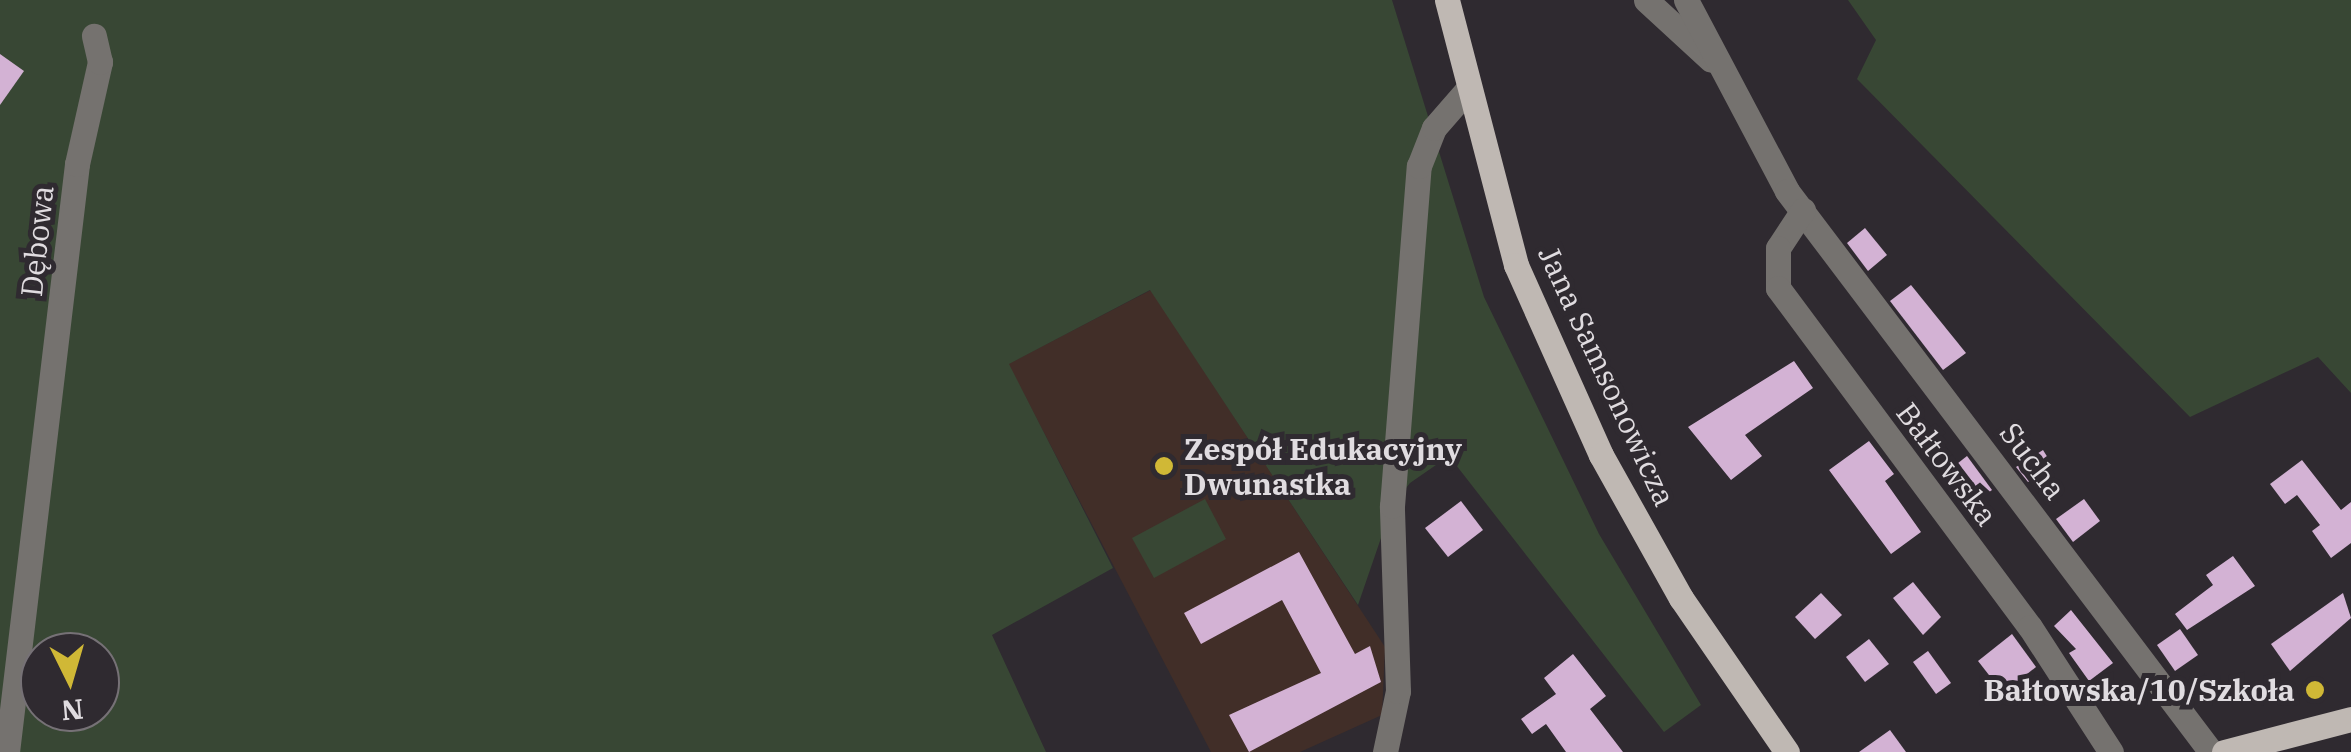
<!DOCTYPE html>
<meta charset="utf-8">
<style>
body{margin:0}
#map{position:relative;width:2351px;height:752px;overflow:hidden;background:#2f2a30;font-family:"IBM Plex Serif",serif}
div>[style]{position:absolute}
.education>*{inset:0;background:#412e28}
.green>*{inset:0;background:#384734}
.building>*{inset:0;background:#d3b2d4}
.minor>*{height:25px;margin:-12.5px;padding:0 12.5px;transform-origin:12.5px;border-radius:12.5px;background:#75726f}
.major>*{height:25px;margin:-12.5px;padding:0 12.5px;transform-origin:12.5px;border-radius:12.5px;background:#bfb8b3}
.dots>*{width:28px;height:28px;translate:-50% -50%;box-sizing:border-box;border:5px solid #2f2a30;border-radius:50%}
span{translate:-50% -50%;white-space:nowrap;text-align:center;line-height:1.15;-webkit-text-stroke:10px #2f2a30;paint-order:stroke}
.street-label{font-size:30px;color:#e0dce0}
.poi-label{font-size:30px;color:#e0dce0;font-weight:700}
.left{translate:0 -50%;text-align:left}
.right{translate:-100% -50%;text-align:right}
.north{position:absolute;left:20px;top:632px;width:100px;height:100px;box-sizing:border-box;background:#2f2a30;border:2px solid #767176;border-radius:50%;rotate:175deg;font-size:28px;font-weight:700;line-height:40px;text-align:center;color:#e0dce0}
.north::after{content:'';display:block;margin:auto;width:35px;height:45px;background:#d0b836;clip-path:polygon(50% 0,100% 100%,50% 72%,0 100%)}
</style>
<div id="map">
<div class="education">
<div style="clip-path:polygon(1151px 290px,1385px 647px,1382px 715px,1300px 752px,1211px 752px,1008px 364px)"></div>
</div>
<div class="green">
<div style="clip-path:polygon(evenodd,0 0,1392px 0,1484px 297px,1599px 534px,1701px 705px,1664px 732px,1449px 456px,1410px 483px,1392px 506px,1358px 605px,1150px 290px,1009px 364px,1113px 568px,992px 635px,1046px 752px,0 752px,0 0,40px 652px,100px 652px,100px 712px,40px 712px,40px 652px)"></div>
<div style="clip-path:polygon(1848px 0,2351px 0,2351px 393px,2318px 357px,2190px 417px,1857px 79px,1876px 40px)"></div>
<div style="clip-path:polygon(1205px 499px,1226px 539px,1154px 578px,1132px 538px)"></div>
</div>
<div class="building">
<div style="clip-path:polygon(0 54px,24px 71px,0 105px)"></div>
<div style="clip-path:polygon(1865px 228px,1887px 255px,1868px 271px,1847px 243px)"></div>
<div style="clip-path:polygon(1911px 285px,1966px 353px,1943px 370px,1890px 301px)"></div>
<div style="clip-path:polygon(1794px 361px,1813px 388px,1745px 435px,1762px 456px,1731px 480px,1688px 427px)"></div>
<div style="clip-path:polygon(1869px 441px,1894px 474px,1885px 481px,1921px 532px,1891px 554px,1829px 470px)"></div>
<div style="clip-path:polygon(2043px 450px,2053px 466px,2028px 482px,2016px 467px)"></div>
<div style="clip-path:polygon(1967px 456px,1992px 490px,1973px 504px,1948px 471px)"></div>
<div style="clip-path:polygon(2302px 460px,2341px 510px,2351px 502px,2351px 543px,2331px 558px,2312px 531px,2320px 525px,2297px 495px,2285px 504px,2270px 484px)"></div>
<div style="clip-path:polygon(2084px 499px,2100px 521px,2073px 542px,2056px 519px)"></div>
<div style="clip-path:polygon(1461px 501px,1483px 530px,1448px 557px,1425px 528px)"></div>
<div style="clip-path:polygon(1299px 552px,1355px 654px,1370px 646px,1381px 682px,1249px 752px,1229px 715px,1321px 673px,1282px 600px,1201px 644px,1184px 613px)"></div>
<div style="clip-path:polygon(2233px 556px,2255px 586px,2187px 630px,2175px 614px,2213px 585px,2206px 575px)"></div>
<div style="clip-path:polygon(1913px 582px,1941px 617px,1923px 635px,1893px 598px)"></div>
<div style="clip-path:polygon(1821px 593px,1842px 615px,1815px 639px,1795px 617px)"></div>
<div style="clip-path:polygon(2343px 593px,2351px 618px,2290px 671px,2271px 644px)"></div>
<div style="clip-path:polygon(2071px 610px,2113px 663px,2089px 681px,2069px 653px,2076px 649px,2054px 626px)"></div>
<div style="clip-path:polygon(2180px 629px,2198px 655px,2175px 671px,2157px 645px)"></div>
<div style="clip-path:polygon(2012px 634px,2036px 667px,2003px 693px,1978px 661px)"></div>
<div style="clip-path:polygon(1869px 639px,1889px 664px,1865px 682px,1846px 657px)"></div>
<div style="clip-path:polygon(1928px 651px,1951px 683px,1936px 694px,1913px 662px)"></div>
<div style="clip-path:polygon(1573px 654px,1606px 696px,1590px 709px,1623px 752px,1566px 752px,1546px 724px,1532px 734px,1521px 719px,1556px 694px,1544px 678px)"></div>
<div style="clip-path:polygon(1890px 730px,1906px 752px,1859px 752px)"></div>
</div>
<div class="minor">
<div style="left:1646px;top:0;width:88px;rotate:42.7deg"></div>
<div style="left:1686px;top:0;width:216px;rotate:62.1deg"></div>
<div style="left:1787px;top:191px;width:703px;rotate:52.92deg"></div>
<div style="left:1803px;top:210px;width:45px;rotate:123.3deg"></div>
<div style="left:1778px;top:248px;width:40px;rotate:90deg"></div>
<div style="left:1778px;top:288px;width:422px;rotate:53.4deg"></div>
<div style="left:2030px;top:627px;width:149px;rotate:57.1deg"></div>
<div style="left:7px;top:752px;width:592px;rotate:-83.21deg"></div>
<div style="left:77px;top:164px;width:105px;rotate:-77.3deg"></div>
<div style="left:100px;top:62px;width:27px;rotate:-103deg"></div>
<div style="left:1385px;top:752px;width:62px;rotate:-78deg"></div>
<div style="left:1398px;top:691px;width:185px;rotate:-91.9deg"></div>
<div style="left:1392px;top:506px;width:341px;rotate:-85.5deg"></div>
<div style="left:1419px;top:166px;width:41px;rotate:-68.5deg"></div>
<div style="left:1434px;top:128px;width:52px;rotate:-48.9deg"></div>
</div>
<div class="major">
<div style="left:1447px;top:0;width:274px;rotate:75.4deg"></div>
<div style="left:1516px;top:265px;width:208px;rotate:65.9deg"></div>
<div style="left:1601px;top:455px;width:164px;rotate:60.8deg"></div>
<div style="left:1681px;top:598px;width:187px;rotate:55.5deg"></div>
<div style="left:2224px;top:752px;width:131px;rotate:-14.6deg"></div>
</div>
<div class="dots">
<div style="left:1164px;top:466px;background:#d0b836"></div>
<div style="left:2315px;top:690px;background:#d0b836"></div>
</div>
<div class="street-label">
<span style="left:37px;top:241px;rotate:-84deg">Dębowa</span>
<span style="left:1607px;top:376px;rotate:65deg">Jana Samsonowicza</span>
<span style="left:2033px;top:461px;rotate:53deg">Sucha</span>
<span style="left:1947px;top:464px;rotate:53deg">Bałtowska</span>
</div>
<div class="poi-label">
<span class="left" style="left:1184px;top:466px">Zespół Edukacyjny<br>Dwunastka</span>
<span class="right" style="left:2295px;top:690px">Bałtowska/10/Szkoła</span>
</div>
<div class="north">N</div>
</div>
